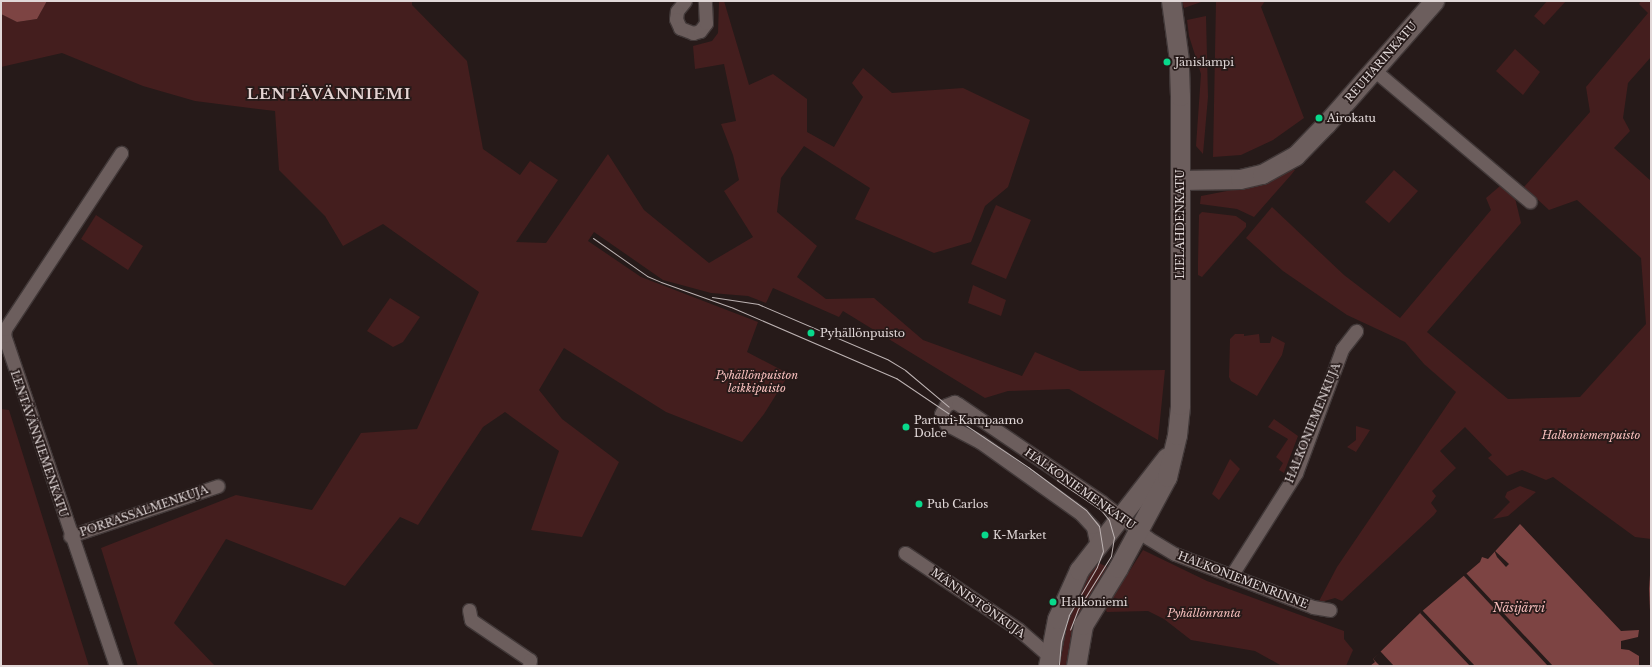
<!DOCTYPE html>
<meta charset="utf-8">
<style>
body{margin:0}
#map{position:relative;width:1652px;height:667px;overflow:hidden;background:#261a19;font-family:"Libre Baskerville",serif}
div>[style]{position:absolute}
.green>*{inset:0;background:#441e1e}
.water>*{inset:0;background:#7d4443}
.pier>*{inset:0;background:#261a19}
.roads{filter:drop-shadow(1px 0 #413838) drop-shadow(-1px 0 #413838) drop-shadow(0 1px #413838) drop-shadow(0 -1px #413838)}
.street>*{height:13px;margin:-6.5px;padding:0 6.5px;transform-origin:6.5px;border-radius:6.5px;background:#6c5e5d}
.secondary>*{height:19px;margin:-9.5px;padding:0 9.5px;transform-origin:9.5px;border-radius:9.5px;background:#6c5e5d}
.tram>*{height:1px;margin:-0.5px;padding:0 0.5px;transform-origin:0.5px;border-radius:0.5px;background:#bdb3b3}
.dots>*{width:11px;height:11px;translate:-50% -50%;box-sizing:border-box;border:2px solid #261a19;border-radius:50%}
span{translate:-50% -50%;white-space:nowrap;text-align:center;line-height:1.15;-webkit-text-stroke:3.5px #261a19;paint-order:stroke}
.poi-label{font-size:11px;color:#e1d8d8}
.left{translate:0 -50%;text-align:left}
.street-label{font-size:11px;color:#e1d8d8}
.park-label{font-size:11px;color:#f9c0be;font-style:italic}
.water-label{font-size:12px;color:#f5bcba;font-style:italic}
.district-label{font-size:15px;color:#e5d4d3;font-weight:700;letter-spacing:1px}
.frame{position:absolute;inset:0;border:2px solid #e1d8d8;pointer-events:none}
</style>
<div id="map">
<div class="green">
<div style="clip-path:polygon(47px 1px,412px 1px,412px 5px,467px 61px,483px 149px,520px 175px,530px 161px,558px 180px,516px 242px,546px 243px,608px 154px,644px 210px,709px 263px,753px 237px,724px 191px,739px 180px,733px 155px,721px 124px,736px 121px,724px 64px,695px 69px,693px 46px,712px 41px,718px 33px,719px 1px,724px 1px,749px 85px,773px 74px,807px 99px,807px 132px,834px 147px,863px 97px,852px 83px,863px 68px,892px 93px,963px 88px,1030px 120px,1008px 187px,985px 206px,971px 242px,934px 253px,855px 219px,870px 188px,804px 146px,781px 178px,777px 212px,817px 246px,797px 277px,826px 299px,874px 298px,923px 340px,1022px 376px,1035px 352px,1080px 371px,1165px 370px,1158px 440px,1069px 389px,1008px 391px,985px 398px,843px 311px,839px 317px,773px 288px,766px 303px,748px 296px,711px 293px,663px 280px,594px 232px,588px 241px,641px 277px,758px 322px,747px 352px,789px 374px,764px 414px,742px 442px,666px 412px,564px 348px,539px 390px,562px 419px,619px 462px,582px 537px,531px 530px,559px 451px,505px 412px,483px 427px,418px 525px,400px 517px,345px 586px,226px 539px,174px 623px,215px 666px,138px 666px,101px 548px,236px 495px,312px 510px,361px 433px,417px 429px,479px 292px,383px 224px,343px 246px,325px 216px,279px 170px,275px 111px,195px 101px,143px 86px,62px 53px,1px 67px,1px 14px,17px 22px,37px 19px)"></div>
<div style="clip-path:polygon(1182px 1px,1204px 1px,1184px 8px)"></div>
<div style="clip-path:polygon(1216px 1px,1265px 1px,1261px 7px,1304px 118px,1273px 140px,1241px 155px,1213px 157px)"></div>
<div style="clip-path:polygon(1547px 1px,1566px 1px,1544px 25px,1534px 16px)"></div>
<div style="clip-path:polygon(1641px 1px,1651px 1px,1651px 57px,1628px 83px,1623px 118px,1630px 131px,1614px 148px,1651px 181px,1651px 539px,1635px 537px,1553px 477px,1546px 480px,1522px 470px,1507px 476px,1488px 458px,1492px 455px,1465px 427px,1440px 451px,1456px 468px,1432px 491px,1436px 496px,1431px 503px,1437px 511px,1434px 515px,1342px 601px,1335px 598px,1318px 603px,1337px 567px,1456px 392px,1424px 364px,1405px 342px,1347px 315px,1283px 271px,1246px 238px,1272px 207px,1344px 275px,1400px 318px,1491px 210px,1486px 198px,1500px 186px,1515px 198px,1521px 223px,1427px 332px,1508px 399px,1580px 397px,1646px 324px,1641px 258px,1577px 200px,1549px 210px,1524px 187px,1590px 112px,1586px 87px,1648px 13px,1639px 4px)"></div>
<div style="clip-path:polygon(1206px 16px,1208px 97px,1203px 154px,1196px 146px,1201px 74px,1189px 36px,1187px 20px)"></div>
<div style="clip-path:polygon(1515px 49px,1540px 72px,1523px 95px,1496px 71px)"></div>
<div style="clip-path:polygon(1293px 170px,1295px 170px,1291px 175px,1254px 217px,1237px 209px,1200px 204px,1201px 196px,1258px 185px)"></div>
<div style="clip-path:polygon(1394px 170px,1418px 191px,1389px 223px,1365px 202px)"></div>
<div style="clip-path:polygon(1191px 197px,1190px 407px,1189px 421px,1186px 420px,1187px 202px)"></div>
<div style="clip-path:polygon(996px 205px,1031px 220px,1006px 279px,971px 264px)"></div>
<div style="clip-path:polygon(1202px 212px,1236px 216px,1246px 223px,1246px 227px,1202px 277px,1198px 275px,1198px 262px,1199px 215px)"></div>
<div style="clip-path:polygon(96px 215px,143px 246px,128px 270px,81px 239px)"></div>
<div style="clip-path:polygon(973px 285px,1006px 300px,1001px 316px,968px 303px)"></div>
<div style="clip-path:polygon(390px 298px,420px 317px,403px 342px,393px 347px,367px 331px)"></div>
<div style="clip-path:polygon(1235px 334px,1244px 334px,1244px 336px,1259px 334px,1260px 343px,1270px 343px,1272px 336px,1285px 343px,1282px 355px,1257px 396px,1231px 381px,1229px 377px,1230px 339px)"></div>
<div style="clip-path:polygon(1px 409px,9px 410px,89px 666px,1px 666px)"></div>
<div style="clip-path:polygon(1274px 419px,1298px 436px,1284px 473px,1279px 470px,1283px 463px,1276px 457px,1288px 439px,1268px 427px)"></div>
<div style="clip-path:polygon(1356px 426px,1370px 430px,1356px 452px,1347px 447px,1356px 440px)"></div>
<div style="clip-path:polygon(1230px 459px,1240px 469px,1219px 500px,1212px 494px)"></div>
<div style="clip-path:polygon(1520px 486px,1536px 492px,1508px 516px,1493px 519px,1510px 502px,1505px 497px,1507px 492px)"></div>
<div style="clip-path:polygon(1143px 550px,1207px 581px,1344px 631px,1344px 639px,1353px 650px,1346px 666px,1282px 666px,1255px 651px,1191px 640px,1164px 619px,1148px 611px,1107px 612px,1105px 609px)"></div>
<div style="clip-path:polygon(1092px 560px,1112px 569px,1072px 666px,1052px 666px,1055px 643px)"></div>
</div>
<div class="water">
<div style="clip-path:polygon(1px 1px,47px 1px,37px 19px,17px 22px,1px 14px)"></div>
<div style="clip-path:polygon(1520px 524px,1621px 631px,1639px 630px,1638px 637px,1621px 641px,1621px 649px,1629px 650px,1639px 656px,1639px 666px,1370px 666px,1375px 662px,1373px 659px,1420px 613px,1480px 562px,1482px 557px,1488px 559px)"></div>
<div style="clip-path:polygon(1651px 562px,1651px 632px,1649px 589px)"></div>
</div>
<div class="pier">
<div style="clip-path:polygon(1494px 550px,1509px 564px,1506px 567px,1497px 557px)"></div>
<div style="clip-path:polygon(1464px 571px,1466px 573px,1553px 666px,1548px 666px,1463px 575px)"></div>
<div style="clip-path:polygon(1422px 610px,1423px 611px,1475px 666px,1470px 666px,1420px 613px)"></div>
<div style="clip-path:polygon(1380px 651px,1381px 652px,1394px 666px,1380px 666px,1373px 659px)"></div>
</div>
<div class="roads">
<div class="street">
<div style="left:685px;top:1px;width:13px;rotate:129deg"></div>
<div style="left:677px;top:11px;width:8px;rotate:97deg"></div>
<div style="left:676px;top:19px;width:10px;rotate:66deg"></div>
<div style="left:680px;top:28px;width:14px;rotate:21deg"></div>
<div style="left:693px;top:33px;width:7px;rotate:-16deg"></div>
<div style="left:700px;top:31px;width:10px;rotate:-53deg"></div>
<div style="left:706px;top:23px;width:22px;rotate:-93deg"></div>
<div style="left:1374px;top:70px;width:204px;rotate:40.2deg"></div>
<div style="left:70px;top:536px;width:156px;rotate:-18.7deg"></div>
<div style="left:1097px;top:546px;width:19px;rotate:-102deg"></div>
<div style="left:1093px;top:527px;width:18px;rotate:-133deg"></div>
<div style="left:1081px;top:514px;width:124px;rotate:-144.5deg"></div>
<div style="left:980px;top:442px;width:38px;rotate:-152deg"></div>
<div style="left:946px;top:424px;width:11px;rotate:-117deg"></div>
<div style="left:941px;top:414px;width:10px;rotate:-61deg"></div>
<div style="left:946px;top:405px;width:9px;rotate:-21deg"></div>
<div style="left:954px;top:402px;width:4px;rotate:27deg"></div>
<div style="left:958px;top:404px;width:174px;rotate:34.2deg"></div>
<div style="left:1102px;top:502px;width:58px;rotate:38deg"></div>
<div style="left:1148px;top:538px;width:31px;rotate:31deg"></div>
<div style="left:1175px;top:554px;width:148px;rotate:21deg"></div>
<div style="left:1313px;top:607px;width:17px;rotate:10deg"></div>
<div style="left:905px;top:553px;width:136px;rotate:33.9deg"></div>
<div style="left:1018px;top:629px;width:41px;rotate:41.1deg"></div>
<div style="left:1231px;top:576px;width:122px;rotate:-57.7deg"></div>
<div style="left:1296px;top:473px;width:132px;rotate:-69.6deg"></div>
<div style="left:1342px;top:349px;width:23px;rotate:-52deg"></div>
<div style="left:469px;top:610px;width:10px;rotate:79deg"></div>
<div style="left:471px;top:620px;width:71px;rotate:34.1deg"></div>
<div style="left:530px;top:660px;width:6px;rotate:99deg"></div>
<div style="left:116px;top:666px;width:348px;rotate:-108.7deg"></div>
<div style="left:4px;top:336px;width:7px;rotate:-82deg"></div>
<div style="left:5px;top:329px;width:211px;rotate:-56.6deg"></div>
</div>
<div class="secondary">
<div style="left:1180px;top:180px;width:60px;rotate:-1deg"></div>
<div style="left:1240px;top:179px;width:23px;rotate:-13deg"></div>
<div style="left:1262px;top:174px;width:38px;rotate:-29deg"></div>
<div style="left:1295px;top:156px;width:45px;rotate:-45.9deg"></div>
<div style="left:1326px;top:124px;width:164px;rotate:-48.7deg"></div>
<div style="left:1048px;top:666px;width:48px;rotate:-79.2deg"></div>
<div style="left:1057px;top:619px;width:54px;rotate:-65.8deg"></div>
<div style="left:1079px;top:570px;width:143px;rotate:-52.1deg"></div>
<div style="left:1076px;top:666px;width:42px;rotate:-80.3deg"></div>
<div style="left:1083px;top:625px;width:67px;rotate:-58.4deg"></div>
<div style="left:1118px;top:568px;width:103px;rotate:-61.7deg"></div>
<div style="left:1167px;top:477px;width:43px;rotate:-76.6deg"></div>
<div style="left:1177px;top:435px;width:30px;rotate:-84deg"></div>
<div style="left:1180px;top:405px;width:309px;rotate:-90deg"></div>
<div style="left:1180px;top:96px;width:36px;rotate:-92deg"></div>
<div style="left:1179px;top:60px;width:60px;rotate:-97.7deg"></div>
</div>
</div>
<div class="tram">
<div style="left:593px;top:238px;width:66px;rotate:35.1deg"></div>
<div style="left:647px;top:276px;width:15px;rotate:23deg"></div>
<div style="left:661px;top:282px;width:74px;rotate:19.7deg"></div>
<div style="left:731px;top:307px;width:180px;rotate:23.3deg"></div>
<div style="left:896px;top:378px;width:159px;rotate:34deg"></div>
<div style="left:1028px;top:467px;width:72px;rotate:36.6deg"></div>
<div style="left:1086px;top:510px;width:21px;rotate:51deg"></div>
<div style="left:1099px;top:526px;width:25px;rotate:81deg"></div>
<div style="left:1103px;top:551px;width:17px;rotate:111deg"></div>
<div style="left:1097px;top:567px;width:56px;rotate:120.3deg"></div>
<div style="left:1069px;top:615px;width:27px;rotate:107deg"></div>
<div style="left:1061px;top:641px;width:25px;rotate:95deg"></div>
<div style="left:712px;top:297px;width:47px;rotate:8.7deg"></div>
<div style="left:758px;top:304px;width:140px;rotate:23.1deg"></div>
<div style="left:887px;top:359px;width:21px;rotate:31deg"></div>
<div style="left:905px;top:370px;width:57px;rotate:40.1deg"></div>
<div style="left:1057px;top:480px;width:53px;rotate:34.3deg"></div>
<div style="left:1101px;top:510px;width:13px;rotate:51deg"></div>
<div style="left:1109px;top:520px;width:18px;rotate:74deg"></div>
<div style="left:1114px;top:537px;width:19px;rotate:99deg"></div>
<div style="left:1111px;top:556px;width:62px;rotate:121.9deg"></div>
<div style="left:1078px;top:609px;width:22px;rotate:111deg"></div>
</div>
<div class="dots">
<div style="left:1167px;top:62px;background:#08d98b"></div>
<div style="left:1319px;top:118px;background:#08d98b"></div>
<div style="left:811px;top:333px;background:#08d98b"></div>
<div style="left:906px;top:427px;background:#08d98b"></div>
<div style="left:919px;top:504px;background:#08d98b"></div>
<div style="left:985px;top:535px;background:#08d98b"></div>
<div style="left:1053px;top:602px;background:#08d98b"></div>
</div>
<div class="poi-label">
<span class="left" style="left:1175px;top:62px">Jänislampi</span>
<span class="left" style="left:1327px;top:118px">Airokatu</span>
<span class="left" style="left:820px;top:333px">Pyhällönpuisto</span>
<span class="left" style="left:914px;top:427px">Parturi-Kampaamo<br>Dolce</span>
<span class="left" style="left:927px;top:504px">Pub Carlos</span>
<span class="left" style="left:993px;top:535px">K-Market</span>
<span class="left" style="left:1061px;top:602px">Halkoniemi</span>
</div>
<div class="street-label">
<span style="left:1381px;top:62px;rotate:-49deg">REUHARINKATU</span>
<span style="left:1180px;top:224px;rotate:-90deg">LIELAHDENKATU</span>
<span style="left:1313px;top:423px;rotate:-68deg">HALKONIEMENKUJA</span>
<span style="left:39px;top:444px;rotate:71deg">LENTÄVÄNNIEMENKATU</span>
<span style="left:1080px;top:489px;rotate:35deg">HALKONIEMENKATU</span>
<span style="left:144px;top:511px;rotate:-19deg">PORRASSALMENKUJA</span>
<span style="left:1243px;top:580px;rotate:21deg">HALKONIEMENRINNE</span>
<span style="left:978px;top:603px;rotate:35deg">MÄNNISTÖNKUJA</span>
</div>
<div class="park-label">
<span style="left:757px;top:382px">Pyhällönpuiston<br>leikkipuisto</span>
<span style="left:1591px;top:435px">Halkoniemenpuisto</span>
<span style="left:1204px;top:613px">Pyhällönranta</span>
</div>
<div class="water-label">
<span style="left:1519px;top:608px">Näsijärvi</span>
</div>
<div class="district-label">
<span style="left:329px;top:94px">LENTÄVÄNNIEMI</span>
</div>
<div class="frame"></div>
</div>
